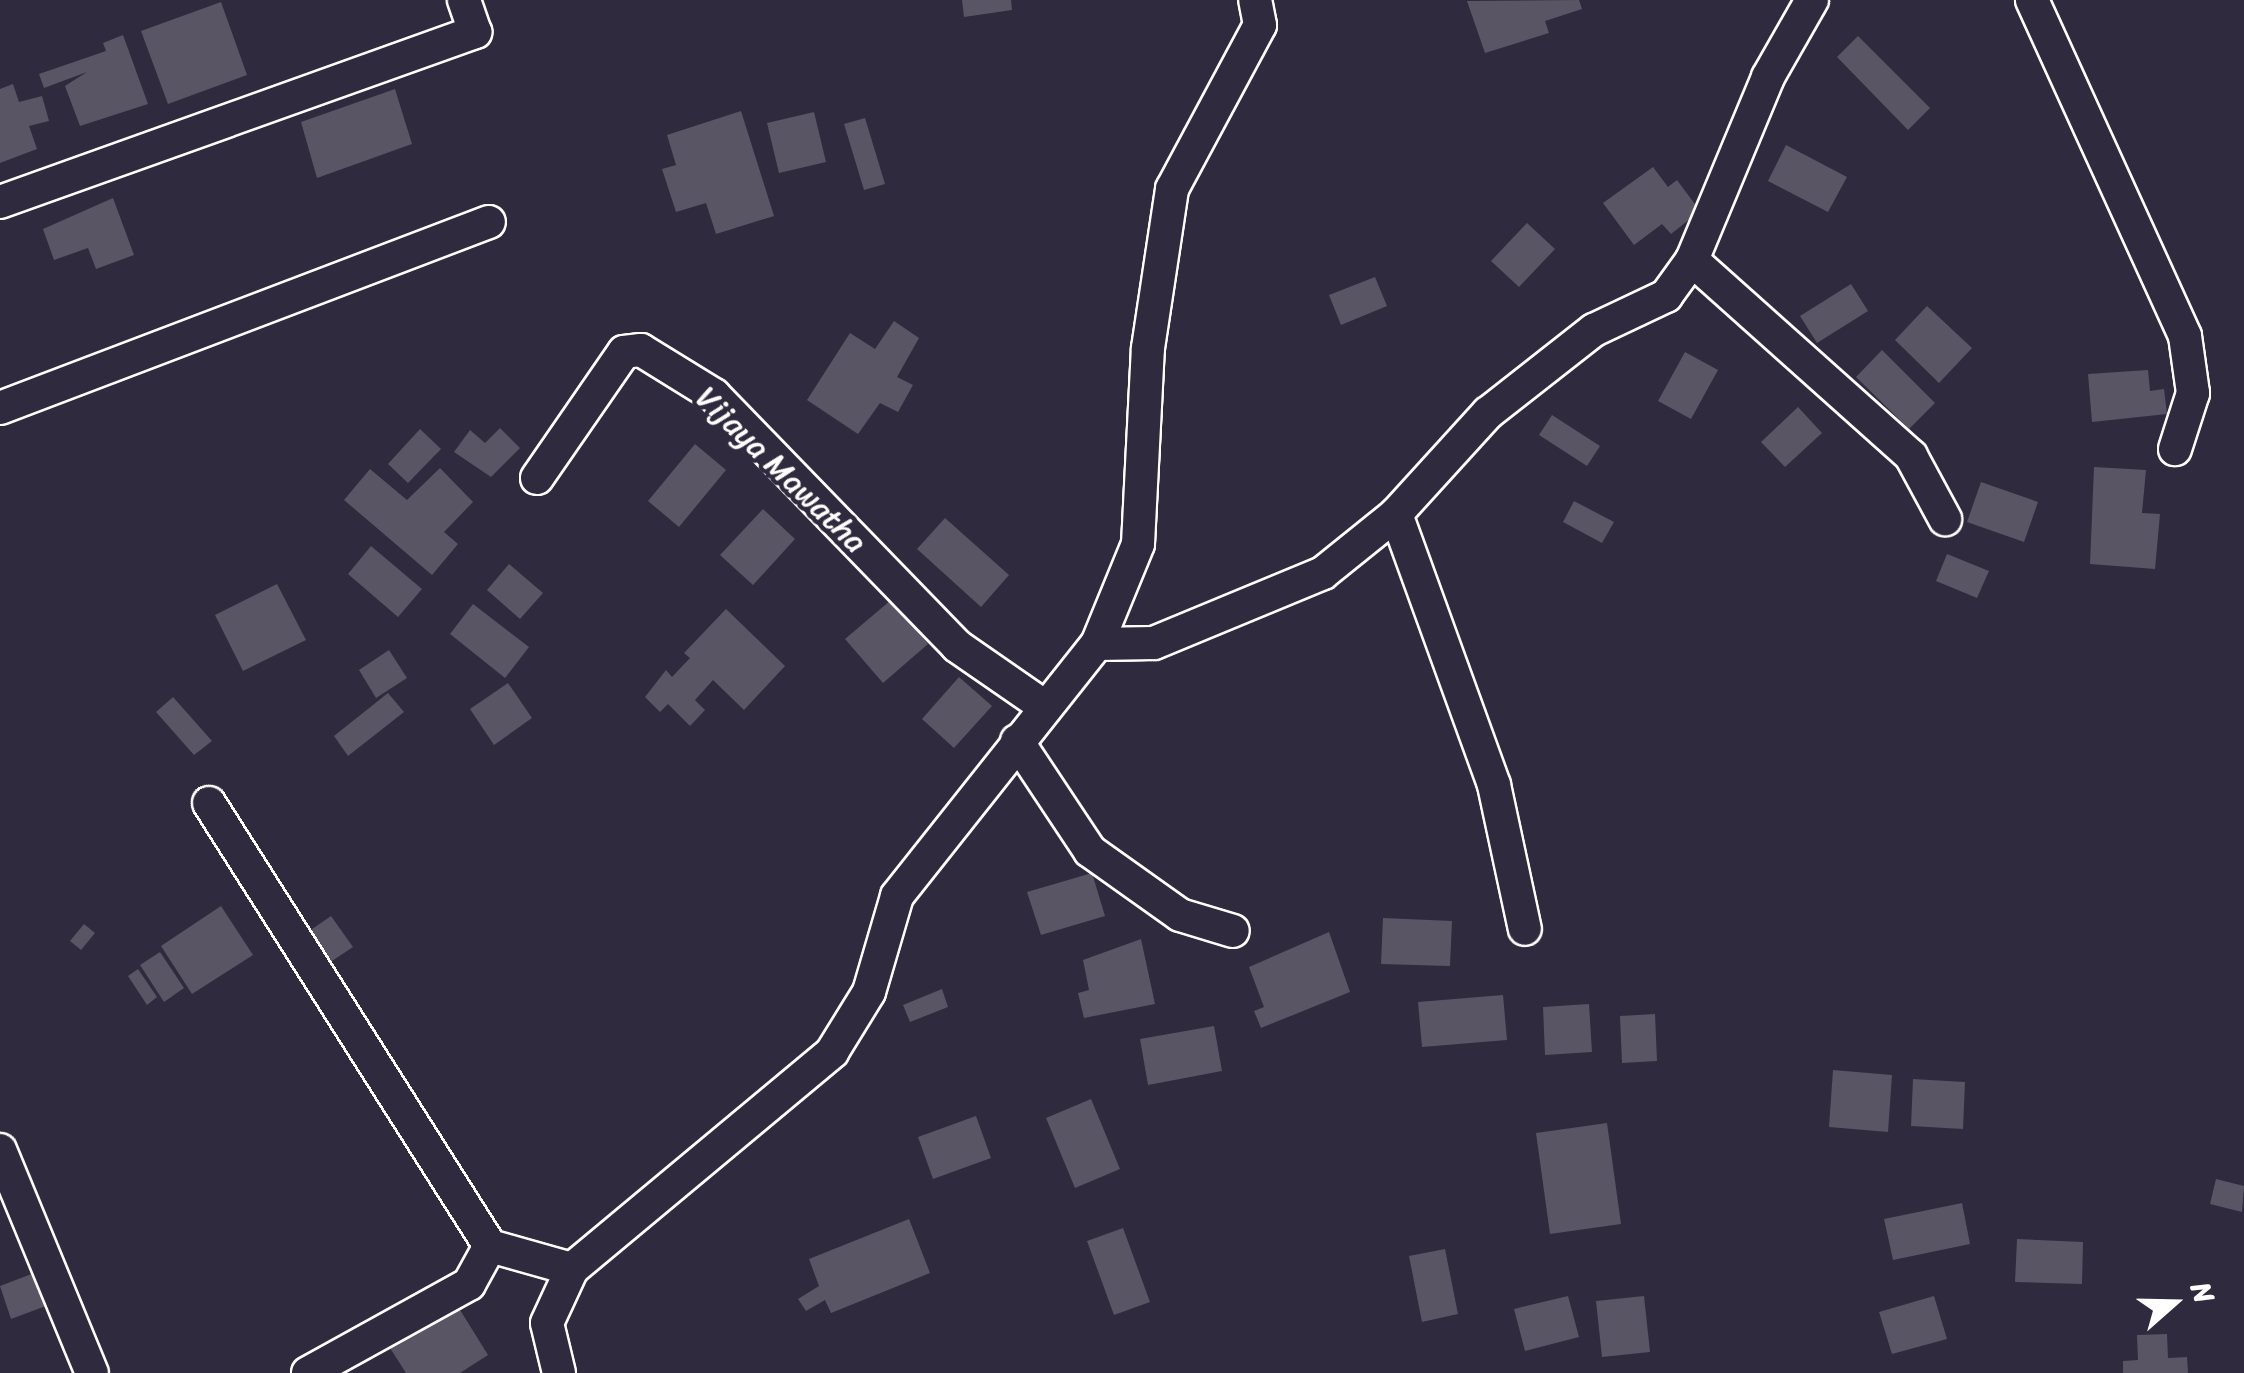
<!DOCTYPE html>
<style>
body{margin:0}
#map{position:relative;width:2244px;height:1373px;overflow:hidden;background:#2f2a3d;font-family:Sriracha,sans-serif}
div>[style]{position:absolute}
.building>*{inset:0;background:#595564}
.roads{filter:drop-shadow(2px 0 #fff) drop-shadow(-2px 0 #fff) drop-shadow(0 2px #fff) drop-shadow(0 -2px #fff)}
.street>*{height:32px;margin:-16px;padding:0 16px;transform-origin:16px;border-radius:16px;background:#2f2a3d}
span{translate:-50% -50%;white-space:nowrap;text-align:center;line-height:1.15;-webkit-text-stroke:9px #2f2a3d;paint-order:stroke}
.street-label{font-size:32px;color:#fff}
.north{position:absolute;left:2124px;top:1253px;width:100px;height:100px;-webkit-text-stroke:8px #2f2a3d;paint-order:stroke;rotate:70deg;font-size:28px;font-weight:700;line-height:40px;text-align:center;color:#fff}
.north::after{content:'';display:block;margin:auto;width:35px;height:45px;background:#fff;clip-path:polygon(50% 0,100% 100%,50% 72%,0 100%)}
</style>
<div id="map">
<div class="building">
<div style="clip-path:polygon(962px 0,1011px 0,1012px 10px,964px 17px)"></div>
<div style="clip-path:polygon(1579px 0,1582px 9px,1545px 21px,1549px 33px,1485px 53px,1467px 1px)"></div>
<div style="clip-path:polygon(221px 2px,247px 75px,168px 104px,141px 31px)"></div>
<div style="clip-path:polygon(123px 35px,148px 104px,80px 126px,65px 86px,87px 72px,44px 88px,39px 74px,106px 51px,103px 43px)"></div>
<div style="clip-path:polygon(1858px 36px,1930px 108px,1908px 130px,1837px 57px)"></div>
<div style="clip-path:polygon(13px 84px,19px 102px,42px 96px,49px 121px,29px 126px,37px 149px,0 163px,0 89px)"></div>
<div style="clip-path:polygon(395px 89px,412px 144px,317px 178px,301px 122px)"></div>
<div style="clip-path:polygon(741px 111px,774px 216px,716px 234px,706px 203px,676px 212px,662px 169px,676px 165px,667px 135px)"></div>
<div style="clip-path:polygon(814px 112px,826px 162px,779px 173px,767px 123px)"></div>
<div style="clip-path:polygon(865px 118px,885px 184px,864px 190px,844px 124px)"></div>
<div style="clip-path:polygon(1786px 145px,1847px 177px,1828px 212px,1768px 181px)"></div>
<div style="clip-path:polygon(1653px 167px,1668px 187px,1677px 180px,1700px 211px,1671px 234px,1662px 224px,1634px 245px,1603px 203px)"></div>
<div style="clip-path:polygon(113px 198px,134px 255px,96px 269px,88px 248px,54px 260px,43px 229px)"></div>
<div style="clip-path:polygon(1527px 223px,1555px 249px,1519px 287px,1491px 261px)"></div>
<div style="clip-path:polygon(1375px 277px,1387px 306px,1341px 325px,1329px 295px)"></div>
<div style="clip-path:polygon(1851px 284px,1868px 311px,1817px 343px,1800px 316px)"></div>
<div style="clip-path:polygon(1927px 306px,1972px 348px,1939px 383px,1895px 340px)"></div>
<div style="clip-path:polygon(894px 321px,919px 338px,897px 377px,913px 385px,898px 412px,880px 403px,858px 434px,807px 400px,850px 333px,875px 349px)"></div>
<div style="clip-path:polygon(1882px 350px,1935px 403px,1909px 429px,1856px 377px)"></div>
<div style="clip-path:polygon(1685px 352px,1718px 370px,1691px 419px,1658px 401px)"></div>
<div style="clip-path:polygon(2148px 370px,2150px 391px,2164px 389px,2167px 414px,2092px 422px,2088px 374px)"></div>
<div style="clip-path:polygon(1798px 407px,1822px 433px,1785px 467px,1761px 442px)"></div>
<div style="clip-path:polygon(1552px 415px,1600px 446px,1587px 466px,1539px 435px)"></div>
<div style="clip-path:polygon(500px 428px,520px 448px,491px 477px,454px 452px,470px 430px,485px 443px)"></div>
<div style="clip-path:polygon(420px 429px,441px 449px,408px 483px,388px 464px)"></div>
<div style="clip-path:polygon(695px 444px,726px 470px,679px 527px,648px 501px)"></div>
<div style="clip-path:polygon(2094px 467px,2146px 470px,2142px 513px,2160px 514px,2155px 569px,2090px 564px)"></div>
<div style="clip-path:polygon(440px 468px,473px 502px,444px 532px,458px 544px,432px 575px,344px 500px,370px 469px,407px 500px)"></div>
<div style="clip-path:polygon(1981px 482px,2038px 502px,2024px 542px,1967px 522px)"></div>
<div style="clip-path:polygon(1574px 501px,1614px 522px,1602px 543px,1563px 522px)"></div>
<div style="clip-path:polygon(763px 509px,795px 539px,753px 585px,720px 555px)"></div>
<div style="clip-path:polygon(945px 518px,1009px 575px,981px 607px,917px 549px)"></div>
<div style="clip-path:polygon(371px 546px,422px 589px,398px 617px,348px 574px)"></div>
<div style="clip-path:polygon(1947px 554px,1989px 571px,1977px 598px,1936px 581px)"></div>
<div style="clip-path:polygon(509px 564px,543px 593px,520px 619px,487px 590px)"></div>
<div style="clip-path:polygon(277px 584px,306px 640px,243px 671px,215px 615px)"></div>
<div style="clip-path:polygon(891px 600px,928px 644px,883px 683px,845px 639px)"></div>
<div style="clip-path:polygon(473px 604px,529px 647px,505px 678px,450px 634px)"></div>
<div style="clip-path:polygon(726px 609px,785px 666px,744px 710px,713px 680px,695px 700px,705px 710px,690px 726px,668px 704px,660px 712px,645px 697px,666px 670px,672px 677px,690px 658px,684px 653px)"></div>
<div style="clip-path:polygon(389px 650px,407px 678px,376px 698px,359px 670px)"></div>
<div style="clip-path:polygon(959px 677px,992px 706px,954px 748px,922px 719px)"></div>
<div style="clip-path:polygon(508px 683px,532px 718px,494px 745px,470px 709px)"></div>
<div style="clip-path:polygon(388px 693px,404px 712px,348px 756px,334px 736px)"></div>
<div style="clip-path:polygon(173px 697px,212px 741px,194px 755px,156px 712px)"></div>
<div style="clip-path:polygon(1092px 873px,1105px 916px,1041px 935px,1027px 892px)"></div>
<div style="clip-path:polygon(221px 906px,253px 955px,192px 994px,161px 946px)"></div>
<div style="clip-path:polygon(331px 916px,353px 947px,326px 965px,305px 934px)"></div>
<div style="clip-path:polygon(1383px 918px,1452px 921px,1450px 966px,1381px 964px)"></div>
<div style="clip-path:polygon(84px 924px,95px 933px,81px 950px,70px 941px)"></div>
<div style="clip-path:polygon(1329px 932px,1350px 992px,1261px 1028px,1254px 1011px,1264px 1007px,1249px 967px)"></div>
<div style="clip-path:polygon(1141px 939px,1155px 1004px,1084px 1018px,1078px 993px,1089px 990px,1083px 960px)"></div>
<div style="clip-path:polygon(160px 952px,184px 988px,164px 1002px,140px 965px)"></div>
<div style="clip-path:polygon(138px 969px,157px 997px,147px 1005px,128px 976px)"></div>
<div style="clip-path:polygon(942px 989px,948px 1007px,910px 1022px,903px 1005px)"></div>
<div style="clip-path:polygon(1503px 995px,1507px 1040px,1422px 1047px,1418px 1002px)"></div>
<div style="clip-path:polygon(1589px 1004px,1592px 1052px,1545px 1055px,1543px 1007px)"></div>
<div style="clip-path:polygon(1655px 1014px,1657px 1061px,1622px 1063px,1620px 1016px)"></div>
<div style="clip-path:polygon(1214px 1026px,1222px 1071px,1148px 1085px,1140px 1039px)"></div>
<div style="clip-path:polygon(1833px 1070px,1892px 1075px,1888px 1132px,1829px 1127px)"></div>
<div style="clip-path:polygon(1913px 1079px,1965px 1082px,1963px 1129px,1911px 1126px)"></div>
<div style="clip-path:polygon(1091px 1099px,1120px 1169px,1075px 1188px,1046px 1118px)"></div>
<div style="clip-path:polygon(976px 1116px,991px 1158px,933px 1179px,918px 1137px)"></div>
<div style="clip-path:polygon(1607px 1123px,1621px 1224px,1550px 1234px,1536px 1133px)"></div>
<div style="clip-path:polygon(2216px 1179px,2244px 1186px,2242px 1212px,2210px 1204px)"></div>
<div style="clip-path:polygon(1962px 1203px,1970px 1244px,1893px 1260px,1884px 1219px)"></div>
<div style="clip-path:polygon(909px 1219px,930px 1273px,831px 1313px,825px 1300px,806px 1311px,798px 1299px,819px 1286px,809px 1259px)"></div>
<div style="clip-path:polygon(1123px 1228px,1150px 1302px,1114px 1315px,1087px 1241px)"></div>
<div style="clip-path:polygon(2017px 1239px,2083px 1242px,2082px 1284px,2015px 1282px)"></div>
<div style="clip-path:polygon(1445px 1249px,1458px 1314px,1422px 1322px,1409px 1256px)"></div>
<div style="clip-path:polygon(42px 1270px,54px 1303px,11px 1319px,0 1286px)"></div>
<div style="clip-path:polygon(1568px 1296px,1579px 1337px,1525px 1351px,1514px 1309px)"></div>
<div style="clip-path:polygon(1644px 1296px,1650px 1352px,1602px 1357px,1596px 1301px)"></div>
<div style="clip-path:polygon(1934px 1296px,1947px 1339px,1892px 1354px,1879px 1312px)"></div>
<div style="clip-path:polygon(457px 1305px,488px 1355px,460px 1373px,406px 1373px,390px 1348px)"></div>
<div style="clip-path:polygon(2167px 1334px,2168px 1358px,2187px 1357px,2188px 1373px,2123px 1373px,2123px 1361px,2138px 1360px,2137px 1335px)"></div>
</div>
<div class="roads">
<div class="street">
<div style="left:2032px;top:0;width:369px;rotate:65.5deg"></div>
<div style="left:2185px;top:336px;width:58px;rotate:82deg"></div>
<div style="left:2193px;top:393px;width:59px;rotate:107.8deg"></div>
<div style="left:0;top:202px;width:505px;rotate:-19.69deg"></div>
<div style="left:475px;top:32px;width:34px;rotate:-109deg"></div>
<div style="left:1692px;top:260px;width:294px;rotate:41.8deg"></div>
<div style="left:1911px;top:456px;width:72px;rotate:61.6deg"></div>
<div style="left:0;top:408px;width:523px;rotate:-20.83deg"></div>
<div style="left:537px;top:478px;width:153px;rotate:-55.4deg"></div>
<div style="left:624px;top:352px;width:17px;rotate:-7deg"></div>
<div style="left:641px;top:350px;width:86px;rotate:31.7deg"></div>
<div style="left:714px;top:395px;width:349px;rotate:45.9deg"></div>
<div style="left:957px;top:646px;width:107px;rotate:34.7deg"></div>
<div style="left:1396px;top:514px;width:288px;rotate:70.1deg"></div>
<div style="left:1494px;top:785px;width:147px;rotate:77.9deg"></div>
<div style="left:1097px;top:644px;width:57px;rotate:-1deg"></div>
<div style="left:1154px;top:643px;width:183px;rotate:-22.5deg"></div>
<div style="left:1323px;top:573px;width:94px;rotate:-38.9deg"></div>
<div style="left:1396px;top:514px;width:137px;rotate:-47.7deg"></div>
<div style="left:1488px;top:413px;width:135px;rotate:-38.1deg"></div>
<div style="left:1594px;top:330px;width:80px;rotate:-25.3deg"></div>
<div style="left:1666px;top:296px;width:44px;rotate:-54.2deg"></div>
<div style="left:1692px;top:260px;width:198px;rotate:-67.4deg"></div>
<div style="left:1768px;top:77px;width:89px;rotate:-60.3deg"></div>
<div style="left:1017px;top:741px;width:132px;rotate:56.4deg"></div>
<div style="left:1090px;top:851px;width:110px;rotate:35.4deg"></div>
<div style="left:1180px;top:915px;width:55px;rotate:16.8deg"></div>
<div style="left:209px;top:803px;width:525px;rotate:57.61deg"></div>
<div style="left:0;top:1150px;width:241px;rotate:67.6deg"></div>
<div style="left:490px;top:1246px;width:85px;rotate:15.7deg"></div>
<div style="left:308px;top:1373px;width:184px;rotate:-28.9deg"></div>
<div style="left:469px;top:1284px;width:43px;rotate:-61.1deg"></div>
<div style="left:559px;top:1373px;width:51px;rotate:-103.5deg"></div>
<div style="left:547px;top:1323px;width:60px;rotate:-65.2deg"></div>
<div style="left:572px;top:1269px;width:339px;rotate:-39.8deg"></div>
<div style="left:832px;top:1052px;width:70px;rotate:-58.3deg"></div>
<div style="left:869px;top:992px;width:100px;rotate:-73.7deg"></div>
<div style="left:897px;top:896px;width:322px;rotate:-51.6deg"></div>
<div style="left:1097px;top:644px;width:108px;rotate:-67.7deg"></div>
<div style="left:1138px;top:544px;width:196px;rotate:-87.1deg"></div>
<div style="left:1148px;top:348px;width:161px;rotate:-81.4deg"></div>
<div style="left:1172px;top:189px;width:186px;rotate:-61.8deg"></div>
<div style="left:1260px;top:25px;width:25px;rotate:-101deg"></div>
</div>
</div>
<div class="street-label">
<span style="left:781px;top:470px;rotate:44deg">Vijaya Mawatha</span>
</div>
<div class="north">N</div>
</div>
